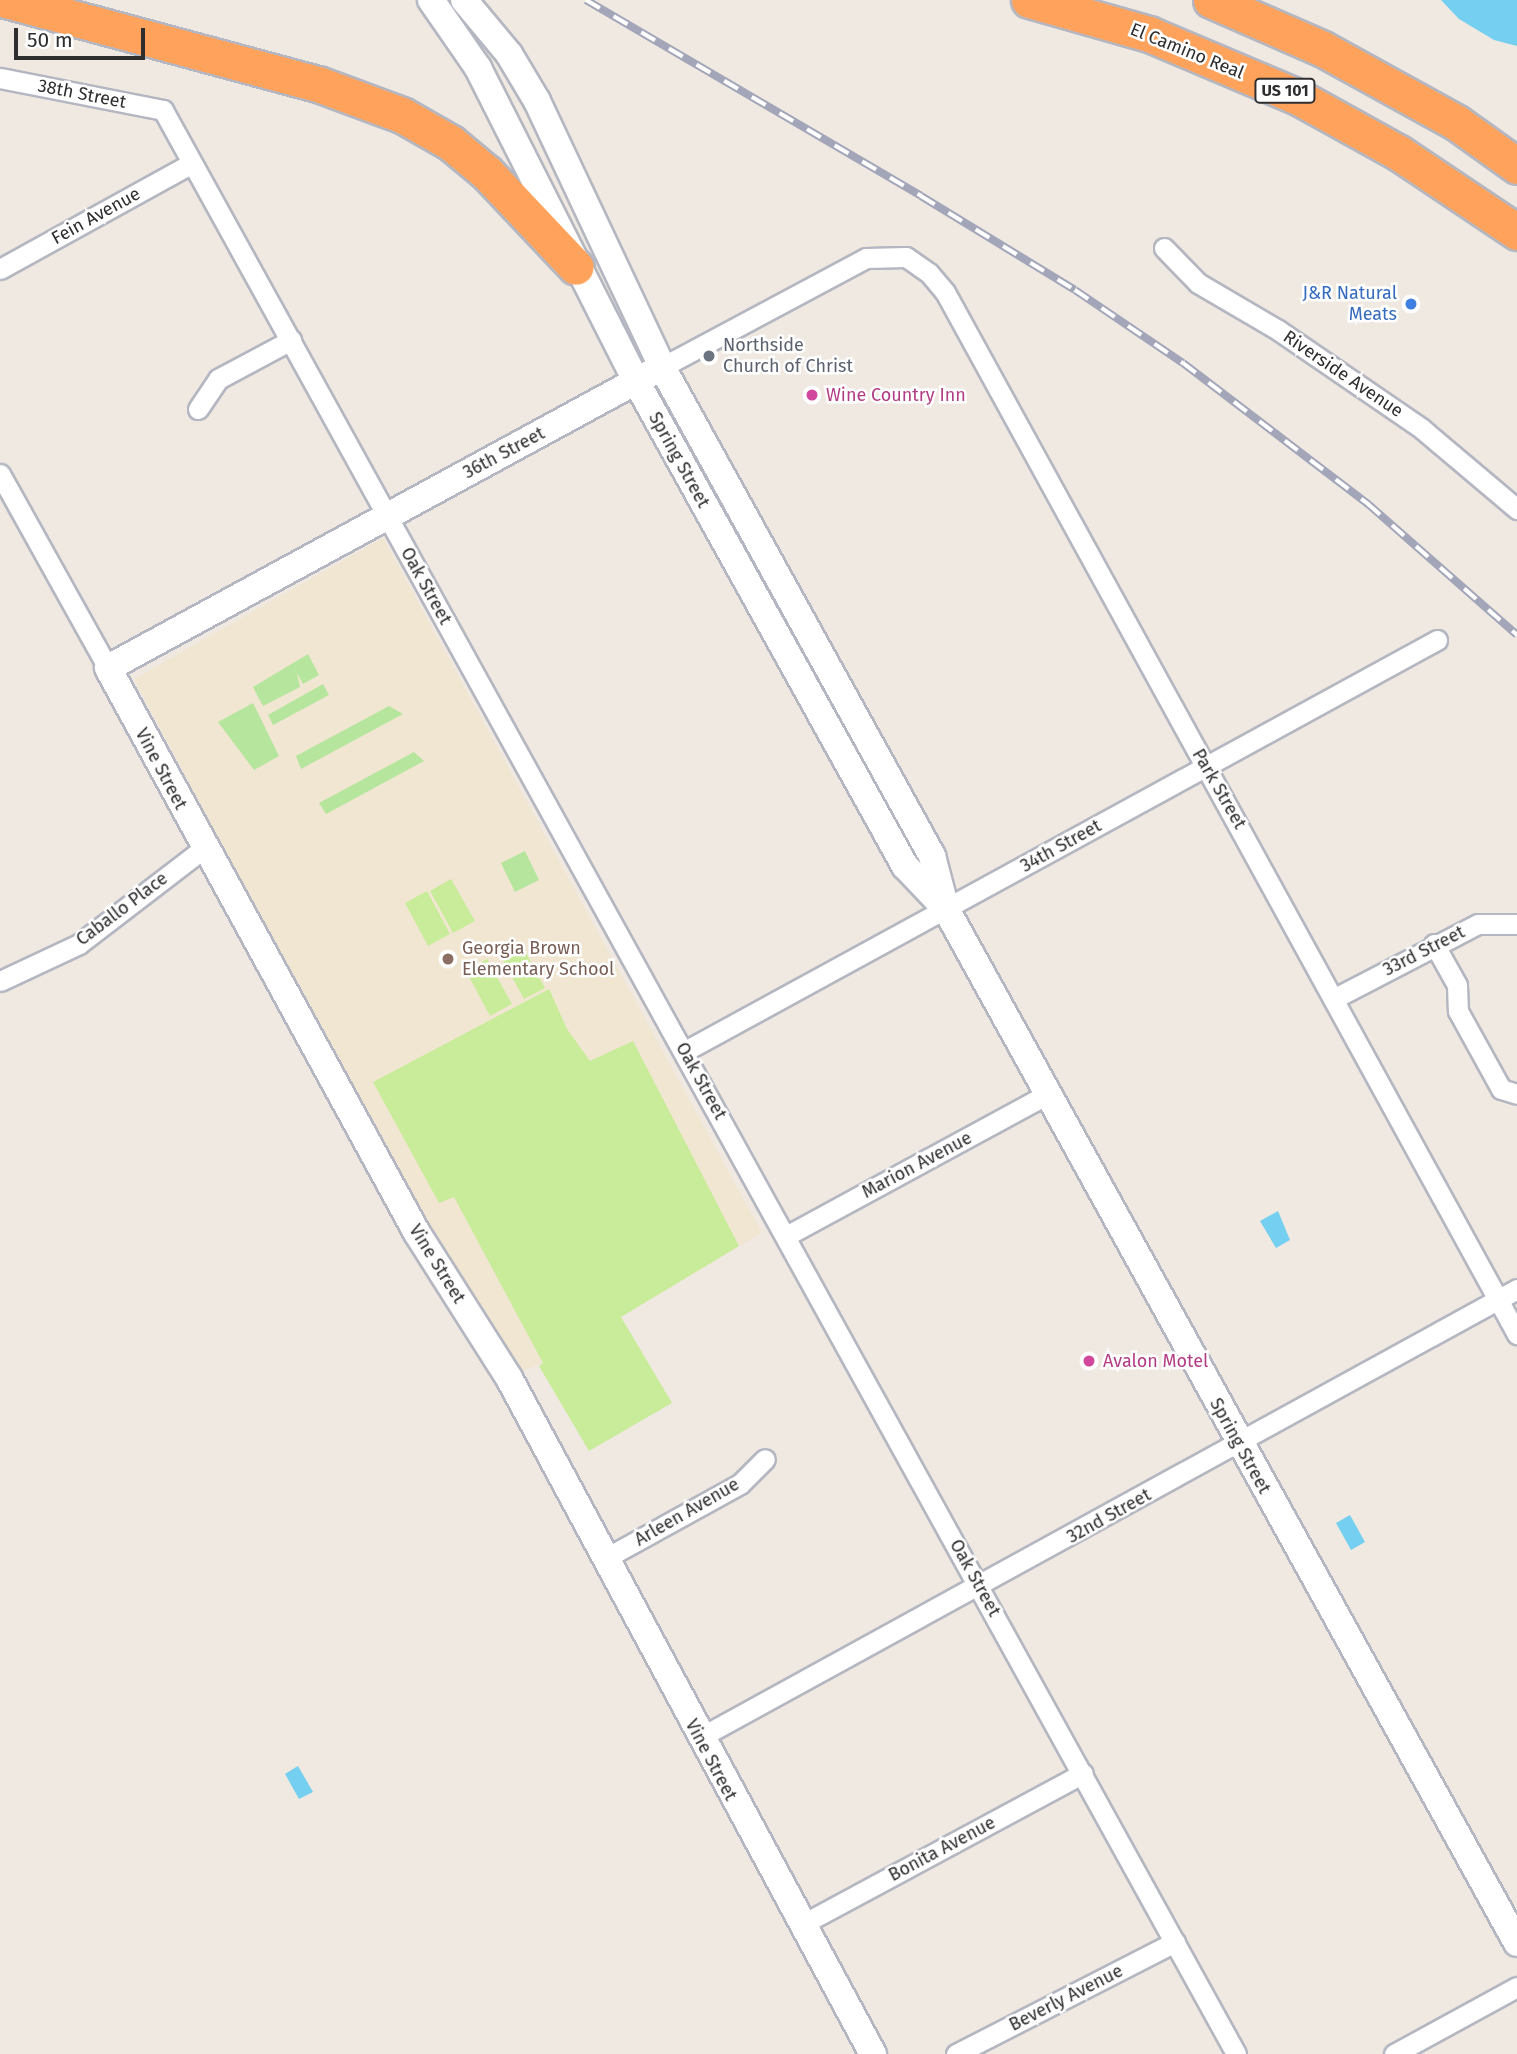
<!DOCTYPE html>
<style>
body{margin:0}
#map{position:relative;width:1517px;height:2054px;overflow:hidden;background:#efe9e1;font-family:"Fira Sans",sans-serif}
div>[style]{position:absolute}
.education>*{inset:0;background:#f0e6d1}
.green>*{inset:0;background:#b6e59e}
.pitch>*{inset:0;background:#c9ec9a}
.water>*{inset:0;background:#75cff0}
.roads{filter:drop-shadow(2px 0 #b4b7c1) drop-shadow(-2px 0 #b4b7c1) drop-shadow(0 2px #b4b7c1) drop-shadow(0 -2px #b4b7c1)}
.street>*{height:19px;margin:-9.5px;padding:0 9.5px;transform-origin:9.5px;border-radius:9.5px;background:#fff}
.secondary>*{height:26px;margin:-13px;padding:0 13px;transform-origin:13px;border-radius:13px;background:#fff}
.highway>*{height:35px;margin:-17.5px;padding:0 17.5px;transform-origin:17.5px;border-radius:17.5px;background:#ffa35c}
.rail>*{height:8px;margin-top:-4px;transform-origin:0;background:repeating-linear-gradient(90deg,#fff 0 16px,#a3a6b8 0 32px);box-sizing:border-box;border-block:2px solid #a3a6b8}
.dots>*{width:19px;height:19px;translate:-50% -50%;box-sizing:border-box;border:4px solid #fff;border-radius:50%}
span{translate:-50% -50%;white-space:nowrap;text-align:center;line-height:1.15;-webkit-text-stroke:5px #fff;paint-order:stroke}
.shield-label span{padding:2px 5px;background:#fff;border:2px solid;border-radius:5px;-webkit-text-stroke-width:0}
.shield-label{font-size:16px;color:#2e2e2e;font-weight:700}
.street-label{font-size:18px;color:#2e2e2e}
.shop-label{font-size:18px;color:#366cbe}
.right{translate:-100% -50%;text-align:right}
.worship-label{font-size:18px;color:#5b616d}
.left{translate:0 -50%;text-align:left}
.hotel-label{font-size:18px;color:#b23c85}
.education-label{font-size:18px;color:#785e54}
.scale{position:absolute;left:14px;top:28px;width:131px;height:32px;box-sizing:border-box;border:4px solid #2e2e2e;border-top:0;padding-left:9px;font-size:21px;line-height:24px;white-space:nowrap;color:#2e2e2e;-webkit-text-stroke:5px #fff;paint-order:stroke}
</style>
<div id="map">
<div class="education">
<div style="clip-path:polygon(383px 538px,762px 1233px,543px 1363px,519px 1372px,385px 1151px,134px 679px)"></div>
</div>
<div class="green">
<div style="clip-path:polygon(308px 654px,319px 675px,303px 684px,297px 673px,300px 687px,263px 706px,253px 687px)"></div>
<div style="clip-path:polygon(323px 684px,329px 695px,273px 725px,268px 715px)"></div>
<div style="clip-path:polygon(253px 703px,279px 756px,254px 770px,218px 722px)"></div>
<div style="clip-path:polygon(389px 706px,403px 714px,301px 769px,296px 756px)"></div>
<div style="clip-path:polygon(414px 752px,424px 761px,326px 814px,319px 803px)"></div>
<div style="clip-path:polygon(525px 851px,539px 880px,515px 892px,501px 863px)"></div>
</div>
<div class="pitch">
<div style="clip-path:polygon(451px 879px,475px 921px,453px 933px,430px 891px)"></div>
<div style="clip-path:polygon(427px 891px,450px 934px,428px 946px,405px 903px)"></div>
<div style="clip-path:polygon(520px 942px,545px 988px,524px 999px,499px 953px)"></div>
<div style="clip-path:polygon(487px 959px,512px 1004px,490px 1016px,466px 971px)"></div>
<div style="clip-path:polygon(549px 989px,567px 1029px,590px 1061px,633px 1041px,739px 1246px,621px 1317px,672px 1403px,589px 1451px,539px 1366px,543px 1363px,454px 1197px,439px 1203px,373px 1082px)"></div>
</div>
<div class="water">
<div style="clip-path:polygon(1441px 0,1517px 0,1517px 46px,1494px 40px,1459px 19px)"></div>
<div style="clip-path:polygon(1278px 1211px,1290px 1240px,1276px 1248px,1260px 1221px)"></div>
<div style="clip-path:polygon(1350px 1515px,1365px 1542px,1351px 1550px,1336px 1523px)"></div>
<div style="clip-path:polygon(298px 1766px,313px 1792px,299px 1799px,285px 1774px)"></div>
</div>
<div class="roads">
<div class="street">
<div style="left:0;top:78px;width:166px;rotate:11.1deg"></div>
<div style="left:163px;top:110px;width:2220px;rotate:61.1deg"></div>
<div style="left:1164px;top:248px;width:49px;rotate:45.8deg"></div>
<div style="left:1198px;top:283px;width:93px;rotate:30.4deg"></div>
<div style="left:1278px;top:330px;width:173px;rotate:34.4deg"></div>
<div style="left:1421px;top:428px;width:126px;rotate:40.2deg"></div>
<div style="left:0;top:269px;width:219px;rotate:-28.9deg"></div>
<div style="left:662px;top:367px;width:231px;rotate:-28.1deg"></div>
<div style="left:866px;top:258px;width:40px;rotate:-1.4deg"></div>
<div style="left:906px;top:257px;width:28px;rotate:35deg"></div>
<div style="left:929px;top:273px;width:25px;rotate:50deg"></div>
<div style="left:945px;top:292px;width:1189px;rotate:61.24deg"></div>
<div style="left:198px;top:409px;width:36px;rotate:-56deg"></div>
<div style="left:218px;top:379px;width:83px;rotate:-28.1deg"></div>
<div style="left:0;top:474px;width:222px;rotate:60.9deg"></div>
<div style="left:1434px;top:944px;width:47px;rotate:60.7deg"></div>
<div style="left:1457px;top:985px;width:26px;rotate:88deg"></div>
<div style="left:1458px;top:1011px;width:89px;rotate:61.1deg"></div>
<div style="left:1501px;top:1089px;width:17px;rotate:17deg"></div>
<div style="left:0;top:981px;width:87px;rotate:-25.1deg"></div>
<div style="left:79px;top:944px;width:156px;rotate:-37.5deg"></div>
<div style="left:1335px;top:998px;width:161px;rotate:-27.4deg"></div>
<div style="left:1478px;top:924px;width:39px"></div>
<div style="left:685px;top:1051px;width:857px;rotate:-28.66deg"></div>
<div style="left:786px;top:1236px;width:298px;rotate:-28.5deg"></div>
<div style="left:604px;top:1559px;width:155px;rotate:-28.9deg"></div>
<div style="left:740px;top:1484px;width:35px;rotate:-45deg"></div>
<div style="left:699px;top:1738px;width:933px;rotate:-28.76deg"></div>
<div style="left:801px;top:1925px;width:320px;rotate:-28.3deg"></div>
<div style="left:956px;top:2054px;width:246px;rotate:-27.1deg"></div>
<div style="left:1394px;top:2054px;width:140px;rotate:-28.6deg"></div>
</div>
<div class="secondary">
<div style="left:431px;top:0;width:83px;rotate:55.3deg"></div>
<div style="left:478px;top:68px;width:351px;rotate:63.2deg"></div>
<div style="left:636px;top:381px;width:555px;rotate:60.99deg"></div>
<div style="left:905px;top:866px;width:57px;rotate:46.4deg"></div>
<div style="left:464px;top:0;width:70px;rotate:50.2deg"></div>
<div style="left:509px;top:54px;width:55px;rotate:59.2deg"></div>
<div style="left:537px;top:101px;width:294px;rotate:64.8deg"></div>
<div style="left:662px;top:367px;width:559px;rotate:61.09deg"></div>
<div style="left:932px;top:856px;width:55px;rotate:75.2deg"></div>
<div style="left:946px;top:909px;width:1181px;rotate:61.09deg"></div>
<div style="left:662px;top:367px;width:630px;rotate:151.48deg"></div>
<div style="left:108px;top:668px;width:644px;rotate:61.33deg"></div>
<div style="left:417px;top:1233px;width:172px;rotate:57.6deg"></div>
<div style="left:509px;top:1378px;width:768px;rotate:61.7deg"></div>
</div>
<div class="highway">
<div style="left:6px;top:0;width:323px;rotate:15.1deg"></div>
<div style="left:318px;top:84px;width:90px;rotate:20.3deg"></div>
<div style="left:402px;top:115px;width:56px;rotate:29.7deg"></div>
<div style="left:451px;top:143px;width:47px;rotate:39.8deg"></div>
<div style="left:487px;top:173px;width:129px;rotate:46.6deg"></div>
<div style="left:1029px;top:0;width:125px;rotate:15.8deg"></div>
<div style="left:1149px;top:34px;width:162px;rotate:22.9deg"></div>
<div style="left:1298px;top:97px;width:115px;rotate:29deg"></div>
<div style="left:1399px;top:153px;width:142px;rotate:33.8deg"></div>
<div style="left:1211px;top:0;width:122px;rotate:23.6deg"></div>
<div style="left:1323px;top:49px;width:153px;rotate:28.9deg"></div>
<div style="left:1457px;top:123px;width:74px;rotate:35.6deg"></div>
</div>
</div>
<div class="rail">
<div style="left:586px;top:0;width:388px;rotate:30.3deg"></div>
<div style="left:921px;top:196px;width:180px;rotate:31.4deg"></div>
<div style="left:1075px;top:290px;width:130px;rotate:34.1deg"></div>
<div style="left:1183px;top:363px;width:233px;rotate:37.3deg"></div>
<div style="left:1368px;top:504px;width:198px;rotate:41.3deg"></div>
</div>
<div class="dots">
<div style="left:1411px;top:304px;background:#3f7fe0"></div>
<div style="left:709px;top:356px;background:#6b7280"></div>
<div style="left:812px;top:395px;background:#d1479c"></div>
<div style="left:448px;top:959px;background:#8d6e63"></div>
<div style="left:1089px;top:1361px;background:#d1479c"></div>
</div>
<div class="shield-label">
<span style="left:1285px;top:91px">US 101</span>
</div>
<div class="street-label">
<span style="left:1187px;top:51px;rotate:22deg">El Camino Real</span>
<span style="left:82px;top:94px;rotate:11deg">38th Street</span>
<span style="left:96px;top:216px;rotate:-29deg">Fein Avenue</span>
<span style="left:1343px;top:374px;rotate:34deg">Riverside Avenue</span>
<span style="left:504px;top:453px;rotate:-28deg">36th Street</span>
<span style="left:679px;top:460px;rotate:61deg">Spring Street</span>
<span style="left:426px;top:586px;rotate:61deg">Oak Street</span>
<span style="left:161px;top:769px;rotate:62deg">Vine Street</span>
<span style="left:1219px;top:789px;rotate:60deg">Park Street</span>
<span style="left:1061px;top:846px;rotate:-29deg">34th Street</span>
<span style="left:122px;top:909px;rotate:-37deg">Caballo Place</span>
<span style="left:1424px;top:951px;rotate:-27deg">33rd Street</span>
<span style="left:701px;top:1081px;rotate:61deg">Oak Street</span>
<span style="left:917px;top:1165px;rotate:-28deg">Marion Avenue</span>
<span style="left:437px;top:1264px;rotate:58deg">Vine Street</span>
<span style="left:1240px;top:1446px;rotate:61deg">Spring Street</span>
<span style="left:687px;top:1512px;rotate:-30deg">Arleen Avenue</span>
<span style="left:1109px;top:1516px;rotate:-29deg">32nd Street</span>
<span style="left:975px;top:1578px;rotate:61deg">Oak Street</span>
<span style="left:711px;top:1760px;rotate:62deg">Vine Street</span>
<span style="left:942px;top:1849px;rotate:-28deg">Bonita Avenue</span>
<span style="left:1066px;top:1998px;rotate:-27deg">Beverly Avenue</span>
</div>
<div class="shop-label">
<span class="right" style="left:1397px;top:304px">J&amp;R Natural<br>Meats</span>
</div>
<div class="worship-label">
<span class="left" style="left:723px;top:356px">Northside<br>Church of Christ</span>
</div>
<div class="hotel-label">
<span class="left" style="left:826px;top:395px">Wine Country Inn</span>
<span class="left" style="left:1103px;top:1361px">Avalon Motel</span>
</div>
<div class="education-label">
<span class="left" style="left:462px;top:959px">Georgia Brown<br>Elementary School</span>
</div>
<div class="scale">50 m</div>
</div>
